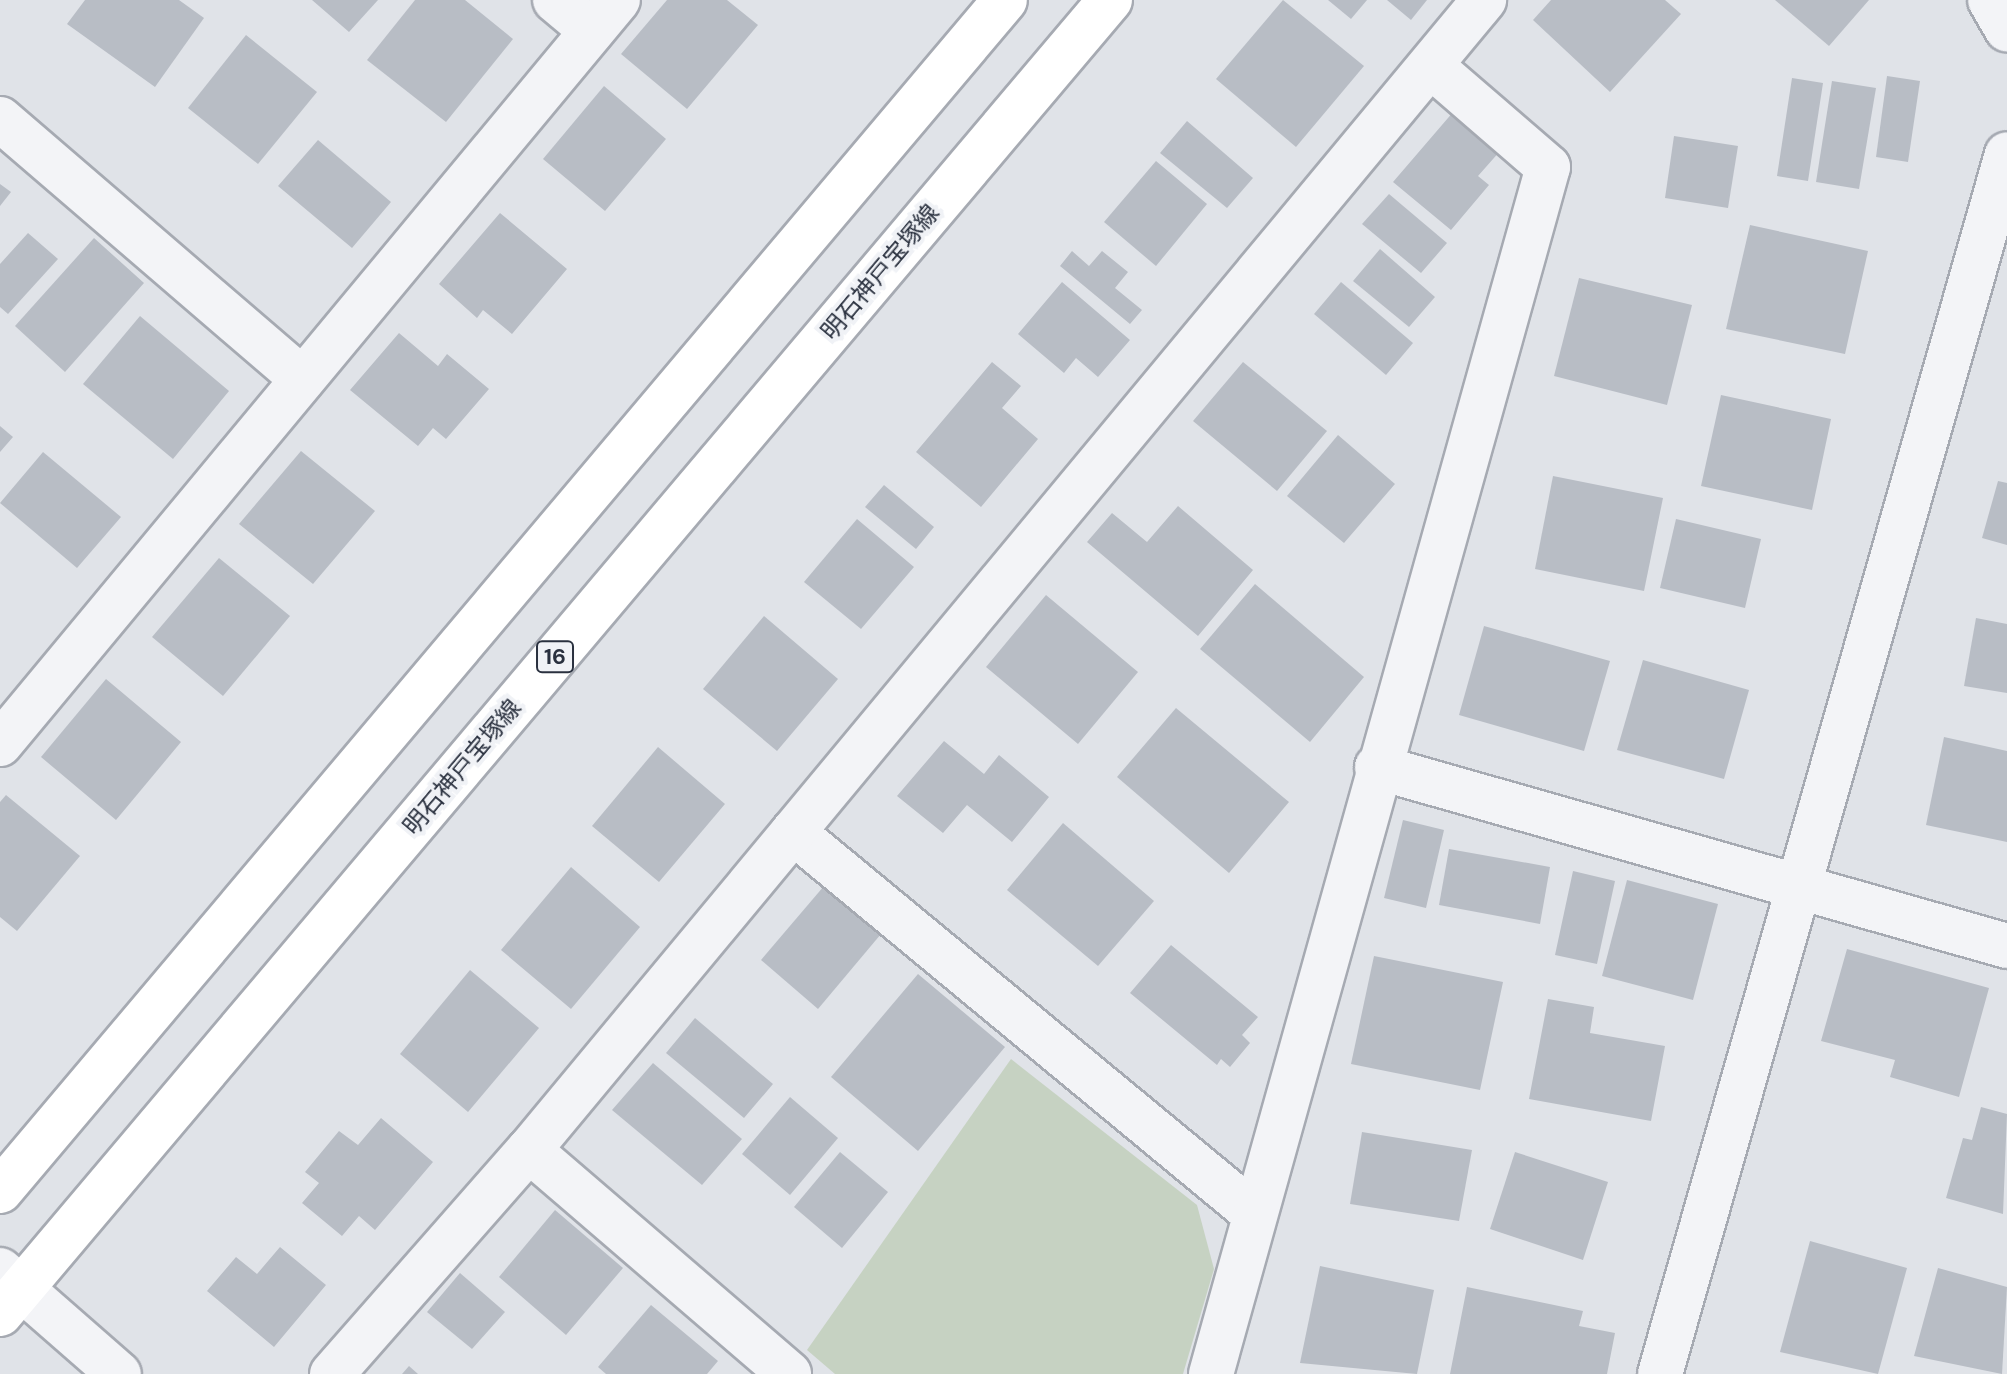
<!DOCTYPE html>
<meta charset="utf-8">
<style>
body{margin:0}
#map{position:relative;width:2007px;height:1374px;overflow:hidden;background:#e0e3e8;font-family:"DM Sans","Noto Sans JP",sans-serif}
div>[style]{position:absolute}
.green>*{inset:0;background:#c6d2c2}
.building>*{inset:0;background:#b8bdc5}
.roads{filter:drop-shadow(2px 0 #a6aab2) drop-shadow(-2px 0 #a6aab2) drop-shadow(0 2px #a6aab2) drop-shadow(0 -2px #a6aab2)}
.minor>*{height:44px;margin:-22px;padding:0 22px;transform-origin:22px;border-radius:22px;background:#f3f4f7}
.major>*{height:44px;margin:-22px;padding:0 22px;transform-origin:22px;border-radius:22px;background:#fff}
span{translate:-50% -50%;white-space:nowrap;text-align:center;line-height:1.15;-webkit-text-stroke:8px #f0f2f6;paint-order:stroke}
.shield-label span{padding:2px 6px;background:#f0f2f6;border:2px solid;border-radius:6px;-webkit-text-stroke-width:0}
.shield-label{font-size:22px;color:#2a313f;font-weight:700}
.street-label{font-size:24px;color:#2a313f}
</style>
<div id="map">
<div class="green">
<div style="clip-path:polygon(1011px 1059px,1197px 1205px,1214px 1269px,1183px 1374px,835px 1374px,807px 1350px)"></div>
</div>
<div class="building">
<div style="clip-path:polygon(85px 0,179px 0,204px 18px,155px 87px,67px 24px)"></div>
<div style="clip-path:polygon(312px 0,378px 0,349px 32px)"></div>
<div style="clip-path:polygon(415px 0,465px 0,513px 39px,446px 122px,367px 60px)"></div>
<div style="clip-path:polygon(667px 0,727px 0,758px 25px,687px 109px,621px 54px)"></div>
<div style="clip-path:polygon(1283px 0,1364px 66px,1296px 147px,1216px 79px)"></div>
<div style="clip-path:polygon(1328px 0,1367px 0,1351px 19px)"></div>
<div style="clip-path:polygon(1387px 0,1427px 0,1411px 20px)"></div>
<div style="clip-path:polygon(1551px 0,1665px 0,1681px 14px,1610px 92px,1533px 20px)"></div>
<div style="clip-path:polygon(1775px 0,1869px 0,1829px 46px)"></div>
<div style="clip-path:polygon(246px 35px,317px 92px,258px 164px,188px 108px)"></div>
<div style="clip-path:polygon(1887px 76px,1920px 81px,1908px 162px,1876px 157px)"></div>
<div style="clip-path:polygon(1792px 78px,1823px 83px,1808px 181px,1777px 176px)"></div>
<div style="clip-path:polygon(1832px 81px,1876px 88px,1859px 189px,1816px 182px)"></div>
<div style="clip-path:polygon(604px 86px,666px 139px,605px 211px,543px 159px)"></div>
<div style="clip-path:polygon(1454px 111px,1501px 150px,1478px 176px,1489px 185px,1451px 230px,1393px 182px)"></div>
<div style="clip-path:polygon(1187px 121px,1253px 178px,1227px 208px,1160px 153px)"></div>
<div style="clip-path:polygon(1674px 136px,1738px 146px,1728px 208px,1665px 198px)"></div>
<div style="clip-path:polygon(318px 140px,391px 202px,352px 248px,278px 186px)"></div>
<div style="clip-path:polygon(1156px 161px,1207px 204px,1156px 266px,1104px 222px)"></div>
<div style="clip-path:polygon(0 184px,11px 192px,0 206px)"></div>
<div style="clip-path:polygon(1389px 194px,1447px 243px,1421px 273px,1362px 224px)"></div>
<div style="clip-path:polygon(500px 213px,567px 269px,512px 334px,483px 310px,477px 318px,439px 284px)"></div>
<div style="clip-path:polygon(1750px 225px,1868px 251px,1845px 354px,1726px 329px)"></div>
<div style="clip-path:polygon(28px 233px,58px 259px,8px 314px,0 307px,0 264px)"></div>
<div style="clip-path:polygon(94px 238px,144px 283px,65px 372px,15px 326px)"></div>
<div style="clip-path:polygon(1380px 249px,1435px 297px,1409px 327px,1353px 281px)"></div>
<div style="clip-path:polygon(1072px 251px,1089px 266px,1102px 251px,1128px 272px,1115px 288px,1142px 310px,1130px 324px,1060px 266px)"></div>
<div style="clip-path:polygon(1579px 278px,1692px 305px,1667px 405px,1554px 376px)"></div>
<div style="clip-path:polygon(1062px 282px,1130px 340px,1098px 377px,1076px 358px,1064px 373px,1018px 334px)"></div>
<div style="clip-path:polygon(1341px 282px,1413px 343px,1386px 375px,1314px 314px)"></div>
<div style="clip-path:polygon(140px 316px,229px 391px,173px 459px,83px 384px)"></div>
<div style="clip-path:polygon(399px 333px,438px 366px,447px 354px,489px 389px,446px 439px,433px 428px,418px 446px,350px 390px)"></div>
<div style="clip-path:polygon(992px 362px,1021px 386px,1002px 408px,1038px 439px,981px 507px,916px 452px)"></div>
<div style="clip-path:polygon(1243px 362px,1327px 431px,1277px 491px,1193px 421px)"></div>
<div style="clip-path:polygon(1721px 395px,1831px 419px,1812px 510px,1701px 486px)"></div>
<div style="clip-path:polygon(0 426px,13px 437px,0 452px)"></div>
<div style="clip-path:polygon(1338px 435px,1395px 484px,1344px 543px,1287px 496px)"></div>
<div style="clip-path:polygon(301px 451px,375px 511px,313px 584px,239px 524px)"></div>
<div style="clip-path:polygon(43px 452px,121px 517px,77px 568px,0 503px)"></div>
<div style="clip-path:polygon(1553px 476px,1663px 498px,1644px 591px,1535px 569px)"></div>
<div style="clip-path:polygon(1998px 481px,2007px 483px,2007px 545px,1982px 538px)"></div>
<div style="clip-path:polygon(884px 485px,934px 527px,916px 549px,865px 507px)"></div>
<div style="clip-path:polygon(1178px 506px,1253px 570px,1198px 636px,1087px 542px,1112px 513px,1147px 542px)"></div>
<div style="clip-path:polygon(857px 519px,914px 567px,861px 629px,804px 582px)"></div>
<div style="clip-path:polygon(1676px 519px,1761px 539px,1745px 608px,1660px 588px)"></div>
<div style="clip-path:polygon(219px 558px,290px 616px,223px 696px,152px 637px)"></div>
<div style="clip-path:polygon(1255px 584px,1364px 677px,1310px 742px,1200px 649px)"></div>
<div style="clip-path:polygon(1046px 595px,1138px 672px,1078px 744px,986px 667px)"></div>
<div style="clip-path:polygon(764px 616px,838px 679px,777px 751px,703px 689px)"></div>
<div style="clip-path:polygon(1976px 618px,2007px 624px,2007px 693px,1964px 686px)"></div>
<div style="clip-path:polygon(1484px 626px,1610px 661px,1584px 751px,1459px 715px)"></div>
<div style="clip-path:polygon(1643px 660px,1749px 690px,1724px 779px,1617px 750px)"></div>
<div style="clip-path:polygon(106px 679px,181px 742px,116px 820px,41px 757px)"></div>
<div style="clip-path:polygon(1176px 708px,1289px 802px,1229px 873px,1117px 777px)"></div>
<div style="clip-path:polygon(1944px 737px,2007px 751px,2007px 842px,1926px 825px)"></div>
<div style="clip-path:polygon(944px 741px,984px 774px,999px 755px,1049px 797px,1012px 842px,967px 805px,943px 833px,897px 796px)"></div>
<div style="clip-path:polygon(658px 747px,725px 804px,659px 882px,592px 826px)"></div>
<div style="clip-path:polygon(6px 795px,80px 856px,17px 931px,0 917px,0 802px)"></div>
<div style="clip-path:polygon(1403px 820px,1444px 830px,1426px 908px,1384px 898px)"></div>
<div style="clip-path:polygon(1063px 823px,1154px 901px,1098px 966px,1007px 890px)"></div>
<div style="clip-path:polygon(1449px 849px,1550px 867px,1540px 924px,1439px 905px)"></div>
<div style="clip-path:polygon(571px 867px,640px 927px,571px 1009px,501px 950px)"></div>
<div style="clip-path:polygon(1573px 871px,1615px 881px,1597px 964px,1555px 955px)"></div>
<div style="clip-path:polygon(1627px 880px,1718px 904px,1693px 1000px,1602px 976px)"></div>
<div style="clip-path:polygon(824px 886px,881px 934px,818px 1009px,761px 960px)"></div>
<div style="clip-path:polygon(1171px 945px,1258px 1017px,1242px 1035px,1250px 1043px,1230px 1067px,1221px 1059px,1217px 1065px,1130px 993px)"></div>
<div style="clip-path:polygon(1847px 949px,1989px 988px,1959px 1097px,1890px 1077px,1895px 1060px,1821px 1041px)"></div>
<div style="clip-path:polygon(1374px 956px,1503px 982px,1480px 1090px,1351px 1064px)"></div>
<div style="clip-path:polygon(470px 970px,539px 1028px,468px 1112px,400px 1054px)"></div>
<div style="clip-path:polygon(918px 974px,1005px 1047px,918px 1151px,831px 1077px)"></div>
<div style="clip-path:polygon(1548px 999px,1594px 1007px,1590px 1033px,1665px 1046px,1651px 1121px,1529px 1099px)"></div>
<div style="clip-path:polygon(695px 1018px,773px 1084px,744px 1118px,666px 1053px)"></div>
<div style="clip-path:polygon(653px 1063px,742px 1139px,702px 1185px,612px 1110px)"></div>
<div style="clip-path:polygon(790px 1097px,838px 1138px,790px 1195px,742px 1154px)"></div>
<div style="clip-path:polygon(1981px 1107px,2007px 1114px,2003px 1214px,1946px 1198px,1963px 1138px,1972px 1140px)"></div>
<div style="clip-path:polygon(381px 1118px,433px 1162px,375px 1230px,359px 1216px,342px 1236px,302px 1203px,319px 1183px,305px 1172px,339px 1131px,358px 1145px)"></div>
<div style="clip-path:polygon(1362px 1132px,1472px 1150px,1459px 1221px,1350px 1204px)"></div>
<div style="clip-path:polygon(840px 1152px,888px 1192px,842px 1248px,794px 1207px)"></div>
<div style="clip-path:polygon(1515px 1152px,1608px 1182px,1583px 1260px,1490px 1229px)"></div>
<div style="clip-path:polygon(555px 1210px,623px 1268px,566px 1335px,499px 1277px)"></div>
<div style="clip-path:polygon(1810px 1241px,1907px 1268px,1878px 1374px,1780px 1352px)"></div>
<div style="clip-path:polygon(280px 1247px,326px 1285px,274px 1347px,207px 1291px,236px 1257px,257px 1274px)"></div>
<div style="clip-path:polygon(1320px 1266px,1434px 1290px,1417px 1374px,1300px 1363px)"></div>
<div style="clip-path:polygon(1938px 1268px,2007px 1287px,2002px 1374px,1914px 1356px)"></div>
<div style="clip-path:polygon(460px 1273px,505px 1312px,472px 1349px,427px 1312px)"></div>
<div style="clip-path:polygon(1467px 1287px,1583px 1311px,1579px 1326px,1615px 1333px,1607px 1374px,1450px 1374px)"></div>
<div style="clip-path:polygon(651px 1305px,718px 1361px,707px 1374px,606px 1374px,598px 1367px)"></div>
<div style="clip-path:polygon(409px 1366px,418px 1374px,402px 1374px)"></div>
</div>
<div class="roads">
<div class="minor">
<div style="left:555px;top:0;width:48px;rotate:40deg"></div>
<div style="left:1990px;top:0;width:34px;rotate:60deg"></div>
<div style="left:0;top:119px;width:399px;rotate:40.7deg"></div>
<div style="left:0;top:744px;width:967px;rotate:-50.29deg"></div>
<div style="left:1377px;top:767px;width:655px;rotate:15.86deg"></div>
<div style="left:793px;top:832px;width:599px;rotate:39.59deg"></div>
<div style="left:529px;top:1150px;width:343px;rotate:40.7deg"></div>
<div style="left:0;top:1270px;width:158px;rotate:41.2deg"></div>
<div style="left:332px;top:1374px;width:298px;rotate:-48.7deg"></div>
<div style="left:529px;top:1150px;width:1495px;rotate:-50.29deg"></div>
<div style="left:1211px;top:1374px;width:1253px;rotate:-74.4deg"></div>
<div style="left:1548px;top:167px;width:155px;rotate:-139.2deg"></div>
<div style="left:1660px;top:1374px;width:1268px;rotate:-74.12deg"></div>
</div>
<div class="major">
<div style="left:0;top:1191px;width:1558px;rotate:-49.84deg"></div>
<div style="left:0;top:1314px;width:1720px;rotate:-49.81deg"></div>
</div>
</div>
<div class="shield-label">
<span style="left:555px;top:657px">16</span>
</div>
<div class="street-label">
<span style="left:880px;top:272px;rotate:-50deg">明石神戸宝塚線</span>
<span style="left:462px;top:767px;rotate:-50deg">明石神戸宝塚線</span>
</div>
</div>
